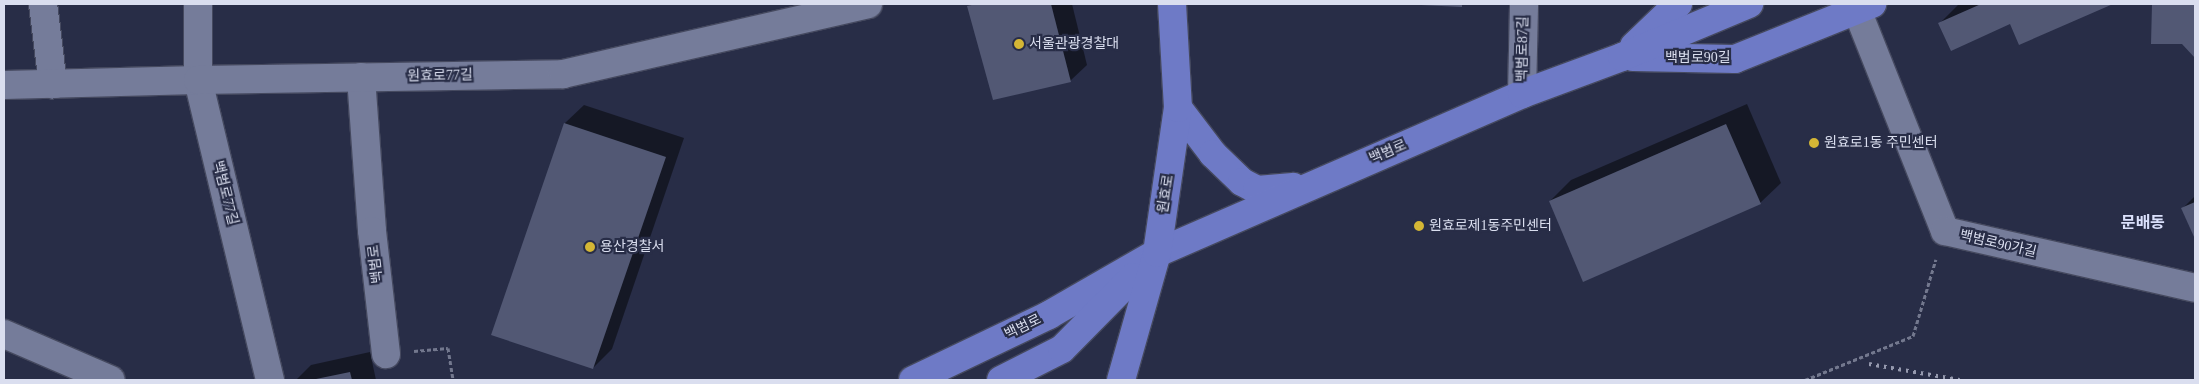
<!DOCTYPE html>
<meta charset="utf-8">
<style>
body{margin:0}
#map{position:relative;width:2199px;height:384px;overflow:hidden;background:#282d47;font-family:"Times New Roman","Noto Sans KR",serif}
div>[style]{position:absolute}
.shadow>*{inset:0;background:#0007}
.building>*{inset:0;background:#525874}
.path>*{height:3px;margin-top:-1.5px;transform-origin:0;background:repeating-linear-gradient(90deg,#73788e 0 4px,transparent 0 6.5px)}
.roads{filter:drop-shadow(1px 0 #45495f) drop-shadow(-1px 0 #45495f) drop-shadow(0 1px #45495f) drop-shadow(0 -1px #45495f)}
.minor>*{height:28px;margin:-14px;padding:0 14px;transform-origin:14px;border-radius:14px;background:#757c9a}
.major>*{height:28px;margin:-14px;padding:0 14px;transform-origin:14px;border-radius:14px;background:#6e7ac6}
.rail>*{height:4px;margin-top:-2px;transform-origin:0;background:repeating-linear-gradient(90deg,#9599ae 0 2.5px,transparent 0 7.5px)}
.dots>*{width:14px;height:14px;translate:-50% -50%;box-sizing:border-box;border:2px solid #282d47;border-radius:50%}
span{translate:-50% -50%;white-space:nowrap;text-align:center;line-height:1.15;-webkit-text-stroke:4.5px #282d47;paint-order:stroke}
.poi-label{font-size:14px;color:#dadeef}
.left{translate:0 -50%;text-align:left}
.street-label{font-size:14px;color:#dadeef}
.quarter-label{font-size:16px;color:#dae0fb;font-weight:700}
.frame{position:absolute;inset:0;border:5px solid #dadeef;pointer-events:none}
</style>
<div id="map">
<div class="shadow">
<div style="clip-path:polygon(972px 4px,1072px 4px,1087px 65px,1070px 81px,969px 7px)"></div>
<div style="clip-path:polygon(1408px 4px,1463px 4px,1462px 5px)"></div>
<div style="clip-path:polygon(1959px 4px,2110px 4px,2020px 44px,2011px 23px,1940px 23px)"></div>
<div style="clip-path:polygon(2153px 4px,2195px 4px,2195px 56px,2183px 43px,2153px 43px)"></div>
<div style="clip-path:polygon(1747px 104px,1781px 183px,1760px 203px,1550px 201px,1571px 180px)"></div>
<div style="clip-path:polygon(584px 105px,684px 138px,612px 349px,593px 368px,493px 334px,565px 123px)"></div>
<div style="clip-path:polygon(2195px 196px,2195px 236px,2182px 209px)"></div>
<div style="clip-path:polygon(370px 352px,376px 380px,296px 380px,311px 365px)"></div>
</div>
<div class="building">
<div style="clip-path:polygon(976px 4px,1051px 4px,1071px 82px,993px 100px,967px 6px)"></div>
<div style="clip-path:polygon(1422px 4px,1462px 4px,1462px 7px,1421px 5px)"></div>
<div style="clip-path:polygon(1981px 4px,2113px 4px,2019px 45px,2010px 24px,1951px 51px,1938px 23px)"></div>
<div style="clip-path:polygon(2152px 4px,2195px 4px,2195px 58px,2182px 44px,2151px 44px)"></div>
<div style="clip-path:polygon(564px 123px,666px 157px,593px 369px,491px 335px)"></div>
<div style="clip-path:polygon(1726px 124px,1761px 204px,1583px 282px,1549px 201px)"></div>
<div style="clip-path:polygon(2195px 202px,2195px 239px,2181px 208px)"></div>
<div style="clip-path:polygon(350px 372px,352px 380px,316px 380px,316px 379px)"></div>
</div>
<div class="path">
<div style="left:414px;top:351px;width:34px;rotate:-5deg"></div>
<div style="left:448px;top:348px;width:32px;rotate:81deg"></div>
<div style="left:1805px;top:380px;width:117px;rotate:-22.2deg"></div>
<div style="left:1913px;top:336px;width:80px;rotate:-73.4deg"></div>
</div>
<div class="roads">
<div class="minor">
<div style="left:43px;top:4px;width:81px;rotate:82.9deg"></div>
<div style="left:198px;top:4px;width:76px;rotate:90deg"></div>
<div style="left:198px;top:80px;width:309px;rotate:76.5deg"></div>
<div style="left:1857px;top:10px;width:238px;rotate:68.3deg"></div>
<div style="left:1945px;top:231px;width:256px;rotate:12.8deg"></div>
<div style="left:361px;top:77px;width:154px;rotate:85.9deg"></div>
<div style="left:372px;top:231px;width:124px;rotate:83.5deg"></div>
<div style="left:4px;top:85px;width:194px;rotate:-1.5deg"></div>
<div style="left:198px;top:80px;width:365px;rotate:-0.9deg"></div>
<div style="left:563px;top:74px;width:313px;rotate:-12.9deg"></div>
<div style="left:1522px;top:94px;width:90px;rotate:-88.7deg"></div>
<div style="left:4px;top:334px;width:116px;rotate:23.3deg"></div>
</div>
<div class="major">
<div style="left:1634px;top:46px;width:61px;rotate:-43.7deg"></div>
<div style="left:1633px;top:57px;width:102px;rotate:1.1deg"></div>
<div style="left:1735px;top:59px;width:148px;rotate:-21.9deg"></div>
<div style="left:1178px;top:108px;width:58px;rotate:52.7deg"></div>
<div style="left:1213px;top:154px;width:40px;rotate:44deg"></div>
<div style="left:1242px;top:182px;width:17px;rotate:28deg"></div>
<div style="left:1257px;top:190px;width:36px;rotate:-5deg"></div>
<div style="left:913px;top:380px;width:151px;rotate:-25.5deg"></div>
<div style="left:1049px;top:315px;width:125px;rotate:-29.9deg"></div>
<div style="left:1157px;top:253px;width:398px;rotate:-23.5deg"></div>
<div style="left:1522px;top:94px;width:107px;rotate:-20.3deg"></div>
<div style="left:1622px;top:57px;width:138px;rotate:-22.7deg"></div>
<div style="left:1001px;top:380px;width:68px;rotate:-26.9deg"></div>
<div style="left:1062px;top:349px;width:101px;rotate:-45.4deg"></div>
<div style="left:1121px;top:380px;width:132px;rotate:-74.2deg"></div>
<div style="left:1157px;top:253px;width:147px;rotate:-81.8deg"></div>
<div style="left:1178px;top:108px;width:104px;rotate:-93.3deg"></div>
</div>
</div>
<div class="rail">
<div style="left:1869px;top:364px;width:92px;rotate:10deg"></div>
</div>
<div class="dots">
<div style="left:1019px;top:44px;background:#d4b635"></div>
<div style="left:1814px;top:143px;background:#d4b635"></div>
<div style="left:1419px;top:226px;background:#d4b635"></div>
<div style="left:590px;top:247px;background:#d4b635"></div>
</div>
<div class="poi-label">
<span class="left" style="left:1029px;top:44px">서울관광경찰대</span>
<span class="left" style="left:1824px;top:143px">원효로1동 주민센터</span>
<span class="left" style="left:1429px;top:226px">원효로제1동주민센터</span>
<span class="left" style="left:600px;top:247px">용산경찰서</span>
</div>
<div class="street-label">
<span style="left:1523px;top:49px;rotate:-89deg">백범로87길</span>
<span style="left:1698px;top:58px">백범로90길</span>
<span style="left:440px;top:76px;rotate:-1deg">원효로77길</span>
<span style="left:1388px;top:152px;rotate:-23deg">백범로</span>
<span style="left:225px;top:193px;rotate:76deg">백범로77길</span>
<span style="left:1166px;top:194px;rotate:-81deg">원효로</span>
<span style="left:1998px;top:244px;rotate:13deg">백범로90가길</span>
<span style="left:376px;top:264px;rotate:-97deg">백범로</span>
<span style="left:1023px;top:327px;rotate:-26deg">백범로</span>
</div>
<div class="quarter-label">
<span style="left:2143px;top:223px">문배동</span>
</div>
<div class="frame"></div>
</div>
